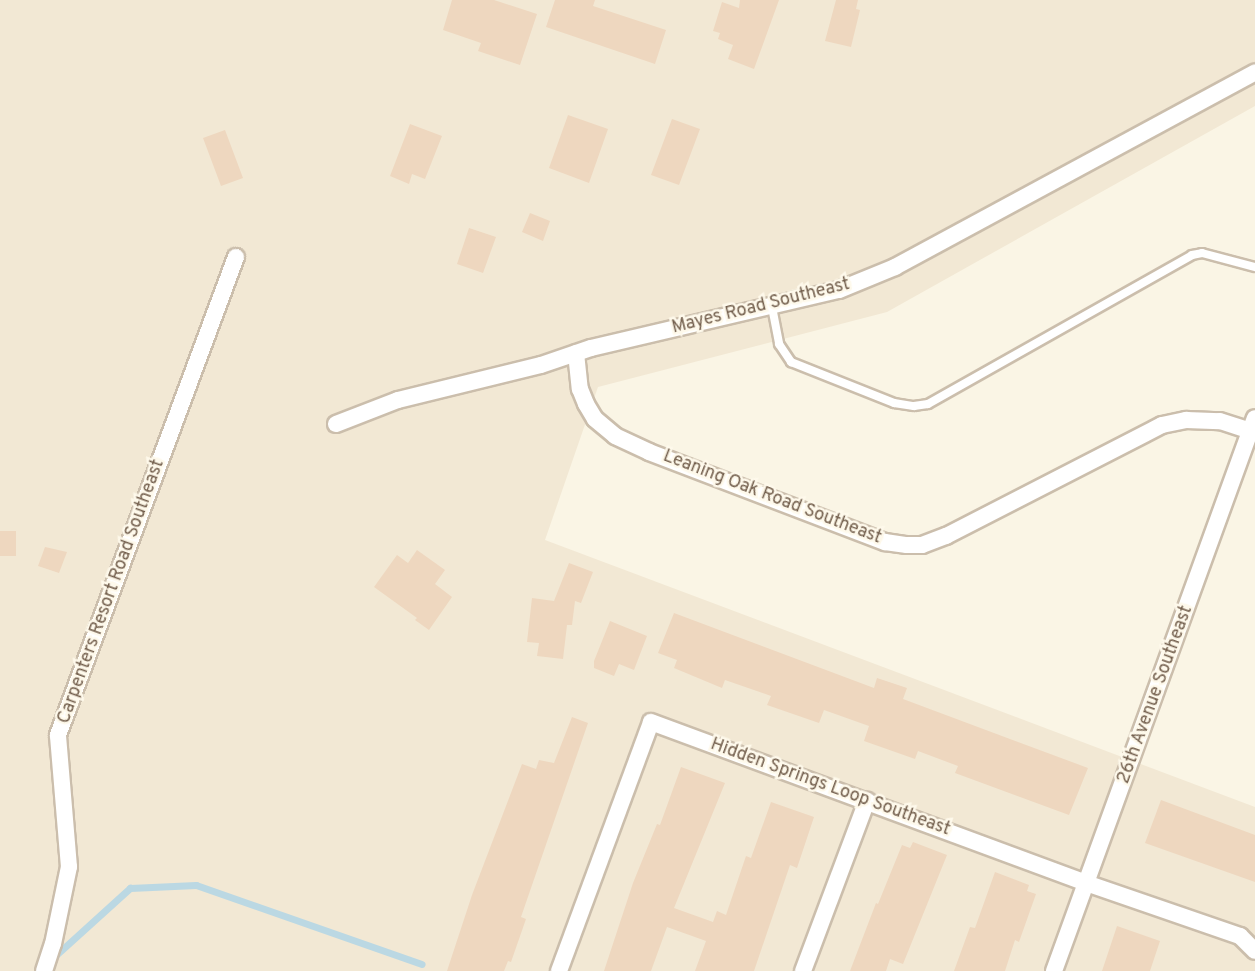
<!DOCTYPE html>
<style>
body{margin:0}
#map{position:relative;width:1255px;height:971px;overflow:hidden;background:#faf5e5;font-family:Overpass,sans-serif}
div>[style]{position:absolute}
.residential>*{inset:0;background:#f2e8d4}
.stream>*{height:7px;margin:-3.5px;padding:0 3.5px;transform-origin:3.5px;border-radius:3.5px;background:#bbd8e3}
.building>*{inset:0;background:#eed7bf}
.roads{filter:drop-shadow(2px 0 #cbbeac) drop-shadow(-2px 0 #cbbeac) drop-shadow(0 2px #cbbeac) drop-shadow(0 -2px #cbbeac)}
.lane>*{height:8px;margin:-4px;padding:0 4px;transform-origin:4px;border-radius:4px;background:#fff}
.street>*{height:16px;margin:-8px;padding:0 8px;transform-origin:8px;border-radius:8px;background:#fff}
span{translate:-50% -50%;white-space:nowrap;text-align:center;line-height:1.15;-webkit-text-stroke:5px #fef9eb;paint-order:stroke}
.street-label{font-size:18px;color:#725e4c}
</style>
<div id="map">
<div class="residential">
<div style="clip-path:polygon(0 0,1255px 0,1255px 106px,887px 312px,598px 387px,545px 540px,1255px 807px,1255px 971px,0 971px)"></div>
</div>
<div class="stream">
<div style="left:56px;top:955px;width:100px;rotate:-42.2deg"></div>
<div style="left:130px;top:888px;width:66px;rotate:-2.6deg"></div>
<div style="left:196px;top:885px;width:239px;rotate:19.3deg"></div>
</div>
<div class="building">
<div style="clip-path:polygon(452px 0,494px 0,537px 14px,520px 65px,478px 51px,481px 43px,443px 30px)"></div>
<div style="clip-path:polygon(555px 0,595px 0,593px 6px,666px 30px,655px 64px,546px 27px)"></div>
<div style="clip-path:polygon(740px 0,779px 0,754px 69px,728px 59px,733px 45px,718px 39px,720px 33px,713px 31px,722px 2px,739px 8px)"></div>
<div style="clip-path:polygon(836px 0,858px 0,856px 9px,860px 10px,851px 47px,825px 41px)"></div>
<div style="clip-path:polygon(568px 115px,608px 129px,589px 183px,549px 168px)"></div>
<div style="clip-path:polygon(672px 119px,700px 129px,679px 185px,651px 175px)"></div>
<div style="clip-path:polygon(410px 124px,442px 136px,425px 179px,412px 174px,409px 184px,390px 176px)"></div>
<div style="clip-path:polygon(225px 130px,243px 178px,221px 186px,203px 138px)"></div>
<div style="clip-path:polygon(530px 213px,550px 221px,543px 241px,522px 232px)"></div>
<div style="clip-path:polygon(469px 228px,496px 237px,483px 273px,457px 264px)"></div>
<div style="clip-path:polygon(0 531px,16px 531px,16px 556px,0 556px)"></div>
<div style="clip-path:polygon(45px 547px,67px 552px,59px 573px,38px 566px)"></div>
<div style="clip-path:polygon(417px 550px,445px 570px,435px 584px,452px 597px,429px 630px,415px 620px,417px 618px,374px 587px,397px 555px,408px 563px)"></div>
<div style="clip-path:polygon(569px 563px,593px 572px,581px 603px,575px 601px,572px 625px,567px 625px,563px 659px,537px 656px,539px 643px,527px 642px,532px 598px,554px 601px)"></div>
<div style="clip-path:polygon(674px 613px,874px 688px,877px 678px,907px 688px,903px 699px,1088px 768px,1069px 815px,955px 773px,958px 766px,918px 751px,915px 759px,864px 741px,869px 726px,824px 710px,819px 723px,767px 705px,771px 696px,725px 680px,722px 688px,674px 668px,677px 660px,658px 653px)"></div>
<div style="clip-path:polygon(610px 621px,647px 636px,634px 670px,619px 664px,614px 676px,594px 668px,594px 661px)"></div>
<div style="clip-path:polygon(572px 717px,588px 723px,521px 917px,526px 919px,511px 962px,508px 961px,504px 971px,447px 971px,472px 895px,522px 764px,536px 769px,539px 760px,554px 763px)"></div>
<div style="clip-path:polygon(681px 767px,725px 783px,674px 908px,713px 922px,717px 911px,726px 915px,746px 856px,751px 858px,771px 802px,814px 817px,797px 868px,790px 865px,754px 971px,695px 971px,706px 941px,667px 927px,651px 971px,604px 971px,633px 883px,657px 824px,660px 825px)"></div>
<div style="clip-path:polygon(1161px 800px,1255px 835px,1255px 882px,1145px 843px)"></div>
<div style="clip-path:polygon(913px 842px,947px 855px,903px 964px,890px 959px,886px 971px,850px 971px,876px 903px,878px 904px,902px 845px,910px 848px)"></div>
<div style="clip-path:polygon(995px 872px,1029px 885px,1027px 891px,1036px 894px,1019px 942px,1015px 940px,1005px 971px,954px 971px,970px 927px,975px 928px)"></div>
<div style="clip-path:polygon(1117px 926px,1160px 941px,1150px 971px,1102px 971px)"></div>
</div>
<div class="roads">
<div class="lane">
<div style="left:772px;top:307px;width:38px;rotate:79deg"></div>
<div style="left:779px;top:344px;width:22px;rotate:56deg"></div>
<div style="left:791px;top:362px;width:111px;rotate:21.7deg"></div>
<div style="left:894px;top:403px;width:20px;rotate:9deg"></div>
<div style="left:914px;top:406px;width:14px;rotate:-8deg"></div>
<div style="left:928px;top:404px;width:303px;rotate:-29.4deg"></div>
<div style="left:1192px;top:255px;width:10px;rotate:-11deg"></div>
<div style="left:1202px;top:253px;width:55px;rotate:14.8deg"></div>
</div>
<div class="street">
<div style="left:576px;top:353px;width:36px;rotate:84deg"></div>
<div style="left:580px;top:389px;width:16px;rotate:68deg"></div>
<div style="left:586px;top:404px;width:17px;rotate:59deg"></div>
<div style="left:595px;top:419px;width:26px;rotate:40deg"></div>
<div style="left:615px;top:436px;width:38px;rotate:25deg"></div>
<div style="left:649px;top:452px;width:253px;rotate:20.9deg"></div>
<div style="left:885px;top:542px;width:22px;rotate:8deg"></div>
<div style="left:907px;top:545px;width:15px"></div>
<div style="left:922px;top:545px;width:26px;rotate:-21deg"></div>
<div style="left:946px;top:536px;width:243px;rotate:-27.2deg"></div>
<div style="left:1162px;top:425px;width:25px;rotate:-12deg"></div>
<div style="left:1186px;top:420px;width:34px;rotate:2deg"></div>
<div style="left:1220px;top:421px;width:32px;rotate:18deg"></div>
<div style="left:336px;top:424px;width:66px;rotate:-21.2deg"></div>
<div style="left:398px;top:400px;width:147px;rotate:-13.8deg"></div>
<div style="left:541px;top:365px;width:53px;rotate:-18.8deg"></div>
<div style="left:591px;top:348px;width:255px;rotate:-13.2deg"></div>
<div style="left:839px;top:290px;width:61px;rotate:-22.3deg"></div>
<div style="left:895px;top:267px;width:409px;rotate:-28.4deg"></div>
<div style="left:44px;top:971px;width:28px;rotate:-72deg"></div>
<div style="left:53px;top:944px;width:79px;rotate:-78.3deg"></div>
<div style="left:69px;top:867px;width:132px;rotate:-94.8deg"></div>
<div style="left:58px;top:735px;width:510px;rotate:-69.58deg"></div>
<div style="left:559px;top:971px;width:265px;rotate:-69.7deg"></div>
<div style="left:651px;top:722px;width:464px;rotate:20.3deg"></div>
<div style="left:1086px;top:883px;width:163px;rotate:19deg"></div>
<div style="left:1240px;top:936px;width:21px;rotate:45deg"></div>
<div style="left:803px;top:971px;width:182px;rotate:-69.4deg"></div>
<div style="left:1054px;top:971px;width:588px;rotate:-70.03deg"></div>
</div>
</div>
<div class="street-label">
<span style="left:761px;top:307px;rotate:-14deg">Mayes Road Southeast</span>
<span style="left:772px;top:498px;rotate:21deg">Leaning Oak Road Southeast</span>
<span style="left:112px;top:592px;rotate:-70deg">Carpenters Resort Road Southeast</span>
<span style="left:1156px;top:695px;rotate:-70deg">26th Avenue Southeast</span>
<span style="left:830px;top:788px;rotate:20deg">Hidden Springs Loop Southeast</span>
</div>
</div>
